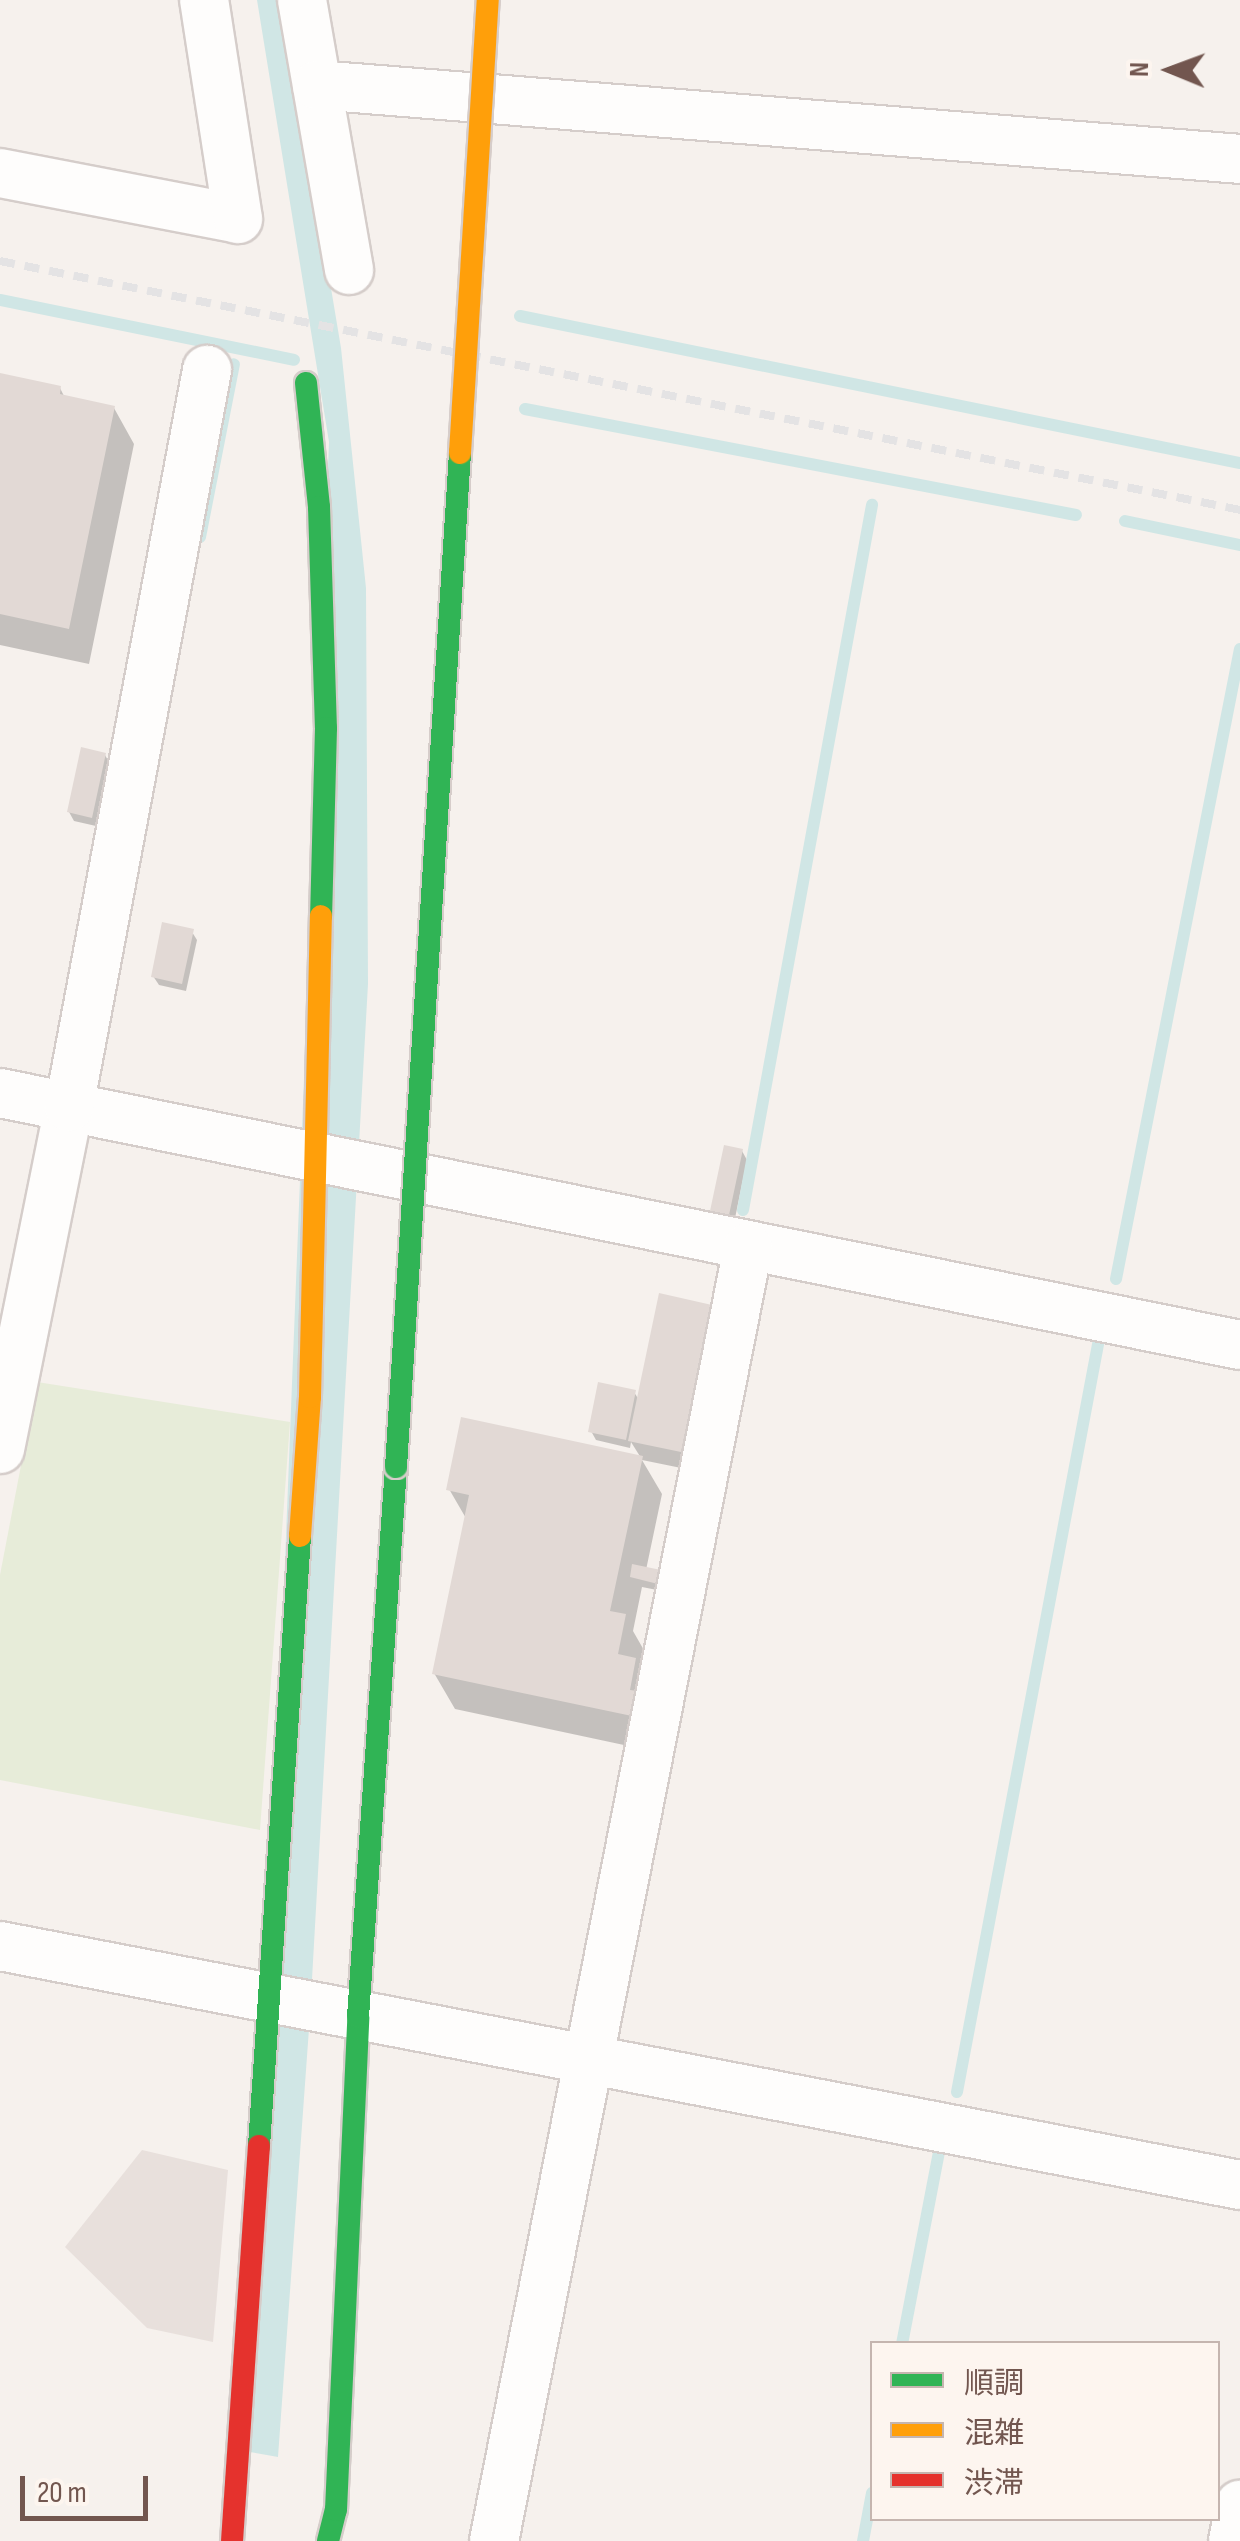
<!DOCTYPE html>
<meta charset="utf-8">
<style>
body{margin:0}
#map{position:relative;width:1240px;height:2541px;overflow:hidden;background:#f6f1ed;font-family:"Sofia Sans Condensed","Noto Sans JP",sans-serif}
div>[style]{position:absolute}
.industrial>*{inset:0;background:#e8e0dc}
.green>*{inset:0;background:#e7ecd9}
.water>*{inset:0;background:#d0e6e5}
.shadow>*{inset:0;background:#0003}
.stream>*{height:12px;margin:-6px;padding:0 6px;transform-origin:6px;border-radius:6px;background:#d0e6e5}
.building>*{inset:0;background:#e2d9d5}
.roads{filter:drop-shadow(2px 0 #d5cdca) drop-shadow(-2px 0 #d5cdca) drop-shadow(0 2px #d5cdca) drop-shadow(0 -2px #d5cdca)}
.street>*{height:48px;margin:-24px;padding:0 24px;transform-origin:24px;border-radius:24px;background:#fefdfc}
.fast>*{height:22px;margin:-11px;padding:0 11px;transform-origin:11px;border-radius:11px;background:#30b455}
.slow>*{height:22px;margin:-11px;padding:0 11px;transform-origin:11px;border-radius:11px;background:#ff9f0a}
.jam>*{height:22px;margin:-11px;padding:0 11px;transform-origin:11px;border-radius:11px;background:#e5322d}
.rail>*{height:8px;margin-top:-4px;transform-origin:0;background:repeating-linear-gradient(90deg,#e4e3e4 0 15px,transparent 0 25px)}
.bridges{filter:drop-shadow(2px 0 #d6cdca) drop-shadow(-2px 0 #d6cdca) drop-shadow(0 2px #d6cdca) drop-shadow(0 -2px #d6cdca)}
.fast-bridge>*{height:22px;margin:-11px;padding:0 11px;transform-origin:11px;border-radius:11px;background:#30b455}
.slow-bridge>*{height:22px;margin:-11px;padding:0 11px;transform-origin:11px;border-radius:11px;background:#ff9f0a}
span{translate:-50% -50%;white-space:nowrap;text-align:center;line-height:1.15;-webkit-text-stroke:8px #fdf5ef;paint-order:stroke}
.legend{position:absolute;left:870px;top:2341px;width:350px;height:180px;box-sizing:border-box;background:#fdf5ef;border:2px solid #c5b5af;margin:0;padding:12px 18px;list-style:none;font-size:30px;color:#72564f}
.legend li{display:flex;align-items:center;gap:20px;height:50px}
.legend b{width:50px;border:2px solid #c5b5af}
.north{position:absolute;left:1120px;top:20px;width:100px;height:100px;-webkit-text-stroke:8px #fdf5ef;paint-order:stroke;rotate:271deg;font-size:28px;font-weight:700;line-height:40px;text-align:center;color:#72564f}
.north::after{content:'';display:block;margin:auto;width:35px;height:45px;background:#72564f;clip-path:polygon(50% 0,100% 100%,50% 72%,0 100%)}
.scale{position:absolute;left:20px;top:2476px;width:128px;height:45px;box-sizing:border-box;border:5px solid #72564f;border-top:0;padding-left:12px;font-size:30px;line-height:35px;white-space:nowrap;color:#72564f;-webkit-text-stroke:8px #fdf5ef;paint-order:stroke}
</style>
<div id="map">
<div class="industrial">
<div style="clip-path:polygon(142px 2150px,228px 2170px,213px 2342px,147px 2328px,65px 2247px)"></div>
</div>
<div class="green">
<div style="clip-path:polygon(37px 1382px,290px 1422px,260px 1830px,0 1780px,0 1575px)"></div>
</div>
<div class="water">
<div style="clip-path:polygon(257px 0,283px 0,341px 348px,366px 588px,368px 984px,310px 2015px,278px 2457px,250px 2452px,329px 442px)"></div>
</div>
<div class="shadow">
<div style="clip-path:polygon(0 376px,60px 388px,65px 398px,114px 408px,134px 444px,89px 664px,0 645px)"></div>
<div style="clip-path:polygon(105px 755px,110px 764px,96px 826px,74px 821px,69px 812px)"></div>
<div style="clip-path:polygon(192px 932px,197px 940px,186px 991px,159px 985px,153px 976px)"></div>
<div style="clip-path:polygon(742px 1151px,747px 1160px,734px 1223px,718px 1219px,713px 1210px)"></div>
<div style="clip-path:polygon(711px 1307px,722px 1326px,691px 1470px,642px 1460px,662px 1494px,646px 1570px,660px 1572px,662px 1591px,642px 1587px,633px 1631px,645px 1652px,652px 1751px,455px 1709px,434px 1673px,467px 1520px,449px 1489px,641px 1458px,631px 1442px,630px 1448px,596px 1440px,591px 1431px,634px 1392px,639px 1400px)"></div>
</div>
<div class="stream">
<div style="left:0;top:300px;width:300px;rotate:11.5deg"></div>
<div style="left:520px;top:316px;width:735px;rotate:11.54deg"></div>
<div style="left:525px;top:409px;width:561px;rotate:10.89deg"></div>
<div style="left:1125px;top:521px;width:117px;rotate:11.8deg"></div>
<div style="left:200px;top:537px;width:176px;rotate:-78.9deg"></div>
<div style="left:743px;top:1210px;width:717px;rotate:-79.63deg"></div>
<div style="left:1116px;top:1279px;width:642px;rotate:-78.87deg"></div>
<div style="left:957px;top:2092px;width:766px;rotate:-79.32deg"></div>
<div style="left:902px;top:2344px;width:197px;rotate:-79.1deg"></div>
<div style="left:863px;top:2541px;width:49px;rotate:-79.4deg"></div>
</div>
<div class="building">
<div style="clip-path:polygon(0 373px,61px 386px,60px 394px,115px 406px,69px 629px,0 614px)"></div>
<div style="clip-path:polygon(81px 747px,106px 753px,92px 818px,67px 812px)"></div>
<div style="clip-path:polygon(162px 922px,194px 929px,182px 984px,151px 977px)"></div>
<div style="clip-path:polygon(724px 1145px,743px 1149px,729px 1215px,710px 1211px)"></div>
<div style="clip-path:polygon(659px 1293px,712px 1305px,681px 1452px,628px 1441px)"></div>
<div style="clip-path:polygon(598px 1382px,636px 1390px,626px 1440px,588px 1432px)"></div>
<div style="clip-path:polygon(461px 1417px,643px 1456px,610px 1611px,626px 1614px,618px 1654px,636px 1658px,630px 1690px,637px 1691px,632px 1716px,432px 1674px,469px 1495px,446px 1490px)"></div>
<div style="clip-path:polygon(632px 1564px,661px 1570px,658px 1584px,630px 1577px)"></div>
</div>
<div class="roads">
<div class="street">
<div style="left:302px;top:0;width:274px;rotate:80.1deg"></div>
<div style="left:317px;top:85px;width:926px;rotate:4.58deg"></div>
<div style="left:0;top:173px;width:242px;rotate:10.9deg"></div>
<div style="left:238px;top:219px;width:222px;rotate:-98.8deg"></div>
<div style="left:0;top:1093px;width:1265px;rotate:11.49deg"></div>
<div style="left:0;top:1449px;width:349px;rotate:-78.6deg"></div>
<div style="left:69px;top:1107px;width:750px;rotate:-79.39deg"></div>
<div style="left:0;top:1946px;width:1263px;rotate:10.91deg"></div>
<div style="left:494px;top:2541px;width:1318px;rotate:-78.89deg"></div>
<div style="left:1233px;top:2541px;width:37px;rotate:-79deg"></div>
</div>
<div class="fast">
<div style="left:306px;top:383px;width:125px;rotate:84deg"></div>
<div style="left:319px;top:507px;width:221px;rotate:88.2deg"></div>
<div style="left:326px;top:728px;width:188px;rotate:91.5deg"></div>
<div style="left:259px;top:2146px;width:611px;rotate:-86.15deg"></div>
<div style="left:328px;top:2541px;width:32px;rotate:-76deg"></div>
<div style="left:336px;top:2510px;width:493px;rotate:-87.4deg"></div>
<div style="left:358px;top:2017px;width:551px;rotate:-86.05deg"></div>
</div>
<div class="slow">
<div style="left:300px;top:1536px;width:139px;rotate:-85.9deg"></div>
<div style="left:310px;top:1397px;width:481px;rotate:-88.7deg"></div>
</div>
<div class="jam">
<div style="left:232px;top:2541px;width:396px;rotate:-86.1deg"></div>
</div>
</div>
<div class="rail">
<div style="left:0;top:261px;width:1265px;rotate:11.35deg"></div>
</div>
<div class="bridges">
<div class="fast-bridge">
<div style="left:396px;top:1467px;width:1016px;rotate:-86.39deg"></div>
</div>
<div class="slow-bridge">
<div style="left:460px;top:453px;width:454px;rotate:-86.5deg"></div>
</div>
</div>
<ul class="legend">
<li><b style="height:12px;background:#30b455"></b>順調</li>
<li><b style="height:12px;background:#ff9f0a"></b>混雑</li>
<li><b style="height:12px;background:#e5322d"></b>渋滞</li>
</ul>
<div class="north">N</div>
<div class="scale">20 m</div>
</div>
